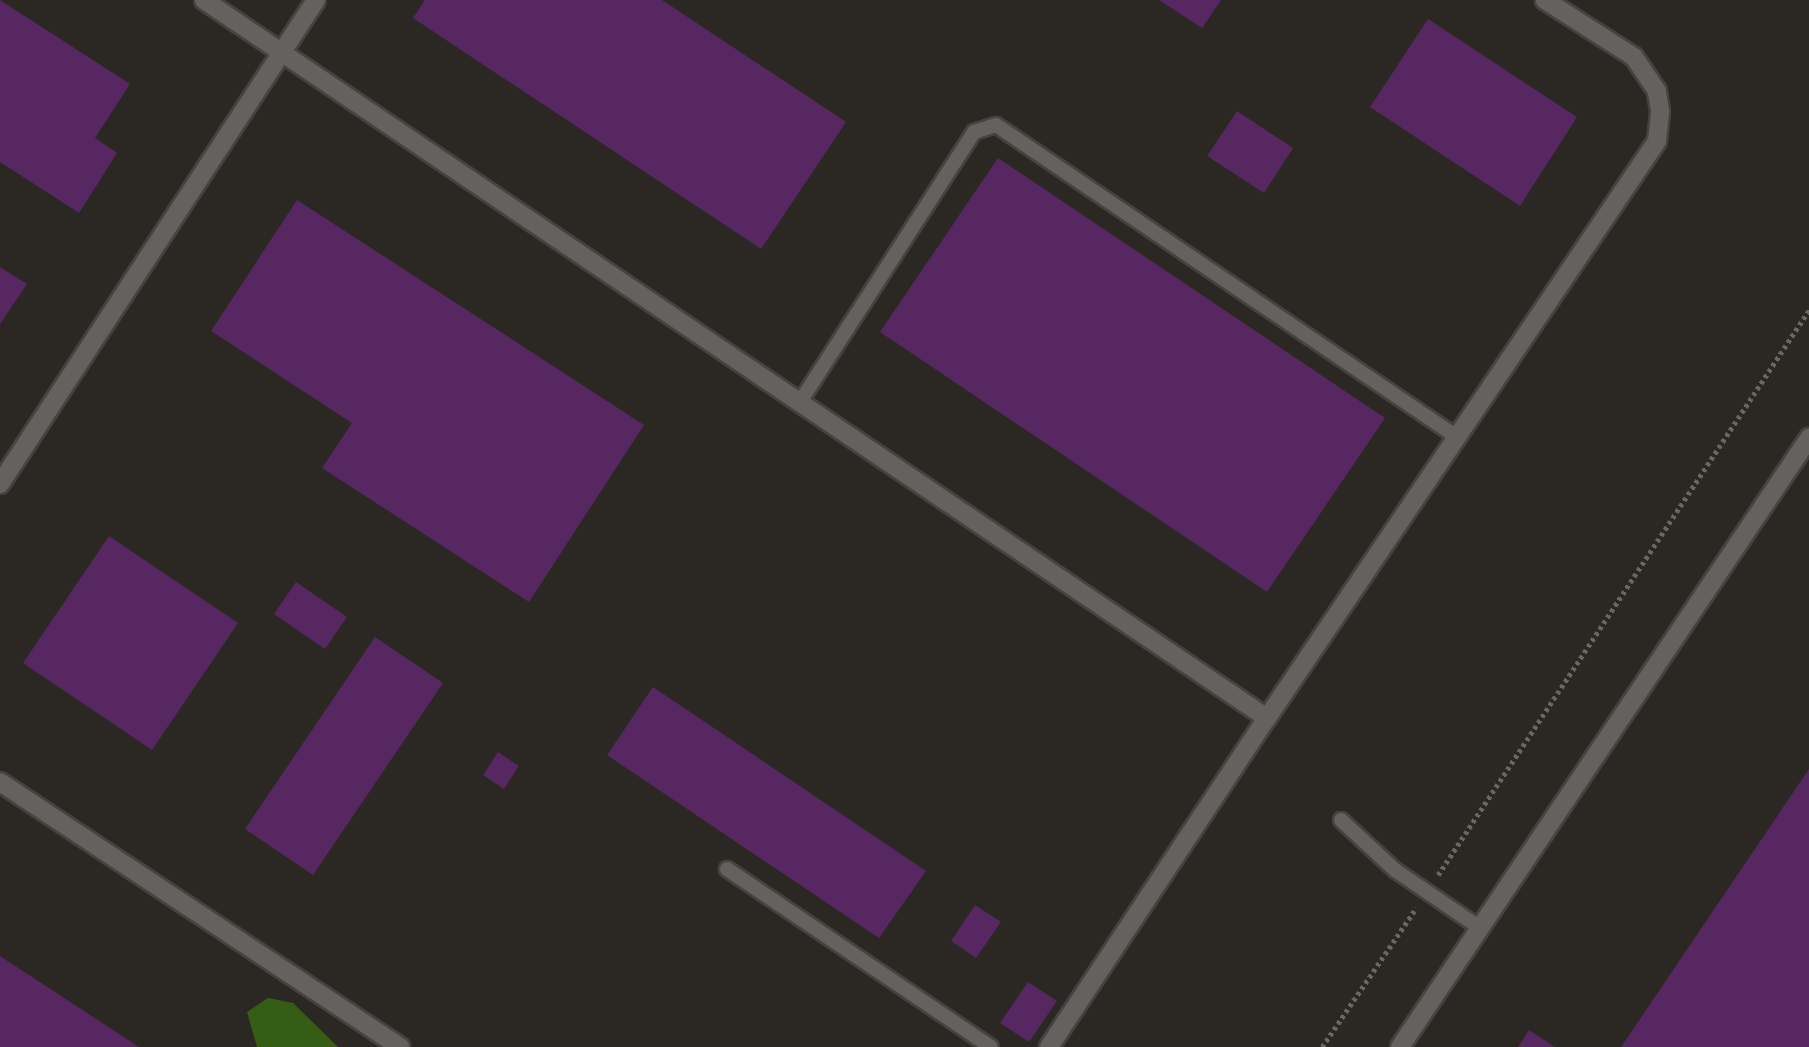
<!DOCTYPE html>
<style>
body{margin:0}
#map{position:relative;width:1809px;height:1047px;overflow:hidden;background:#2b2824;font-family:"DM Sans",sans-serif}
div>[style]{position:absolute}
.forest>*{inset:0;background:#365d15}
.building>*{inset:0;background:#562761}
.path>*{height:4.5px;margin-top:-2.25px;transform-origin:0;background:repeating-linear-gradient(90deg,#696663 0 3.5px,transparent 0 7px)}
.roads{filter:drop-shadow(2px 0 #454341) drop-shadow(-2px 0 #454341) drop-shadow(0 2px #454341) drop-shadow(0 -2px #454341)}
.service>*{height:14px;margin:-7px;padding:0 7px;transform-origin:7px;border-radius:7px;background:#65615e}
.minor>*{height:18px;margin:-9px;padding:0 9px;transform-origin:9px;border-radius:9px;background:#65615e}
.tertiary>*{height:18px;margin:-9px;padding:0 9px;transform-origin:9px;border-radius:9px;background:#65615e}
span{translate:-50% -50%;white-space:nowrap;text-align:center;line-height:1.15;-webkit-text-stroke:6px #211e1b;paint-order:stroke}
</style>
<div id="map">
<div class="forest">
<div style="clip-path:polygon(268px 998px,293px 1003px,338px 1047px,257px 1047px,247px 1012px)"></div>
</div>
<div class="building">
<div style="clip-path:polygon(0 0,130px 84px,95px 138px,117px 153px,79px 213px,0 162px)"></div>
<div style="clip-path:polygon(425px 0,662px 0,846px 122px,761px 249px,413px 18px)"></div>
<div style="clip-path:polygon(1159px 0,1221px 0,1202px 28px)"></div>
<div style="clip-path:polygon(1428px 19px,1577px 117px,1520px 206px,1370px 107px)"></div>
<div style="clip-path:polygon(1237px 111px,1293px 148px,1264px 193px,1207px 156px)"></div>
<div style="clip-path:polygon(998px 158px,1385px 418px,1267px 592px,880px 332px)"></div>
<div style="clip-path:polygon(297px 200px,644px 425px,529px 602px,322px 468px,352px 423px,211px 331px)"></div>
<div style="clip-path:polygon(0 267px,27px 284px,0 324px)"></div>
<div style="clip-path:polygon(109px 536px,238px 623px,152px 750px,23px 663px)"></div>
<div style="clip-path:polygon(296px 582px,347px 617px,325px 649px,274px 614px)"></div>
<div style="clip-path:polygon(375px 637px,443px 683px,313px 875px,245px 829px)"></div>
<div style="clip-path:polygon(653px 687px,926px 871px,879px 938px,607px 755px)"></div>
<div style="clip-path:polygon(498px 752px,519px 766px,504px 789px,483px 775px)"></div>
<div style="clip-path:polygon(1809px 769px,1809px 1047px,1621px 1047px)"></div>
<div style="clip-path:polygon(975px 905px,1001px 922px,976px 958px,951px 941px)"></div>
<div style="clip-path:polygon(0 956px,139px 1047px,0 1047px)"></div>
<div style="clip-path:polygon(1028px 982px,1057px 1001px,1029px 1042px,1000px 1023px)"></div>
<div style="clip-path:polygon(1529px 1030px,1555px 1047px,1518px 1047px)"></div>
</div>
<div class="path">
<div style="left:1438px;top:875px;width:676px;rotate:-56.71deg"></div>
<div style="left:1322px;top:1047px;width:168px;rotate:-55.9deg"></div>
</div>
<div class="roads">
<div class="service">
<div style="left:800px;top:402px;width:321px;rotate:-57.2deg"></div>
<div style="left:974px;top:132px;width:23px;rotate:-18deg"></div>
<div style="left:996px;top:125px;width:557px;rotate:34.09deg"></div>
<div style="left:1341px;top:820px;width:74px;rotate:42.8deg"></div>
<div style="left:1395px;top:870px;width:103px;rotate:34.3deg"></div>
<div style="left:727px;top:869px;width:318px;rotate:34deg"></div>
</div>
<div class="minor">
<div style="left:204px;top:0;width:1283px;rotate:34.04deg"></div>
<div style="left:0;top:484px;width:578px;rotate:-56.86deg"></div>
<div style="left:0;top:782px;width:480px;rotate:33.5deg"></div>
<div style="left:1049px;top:1047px;width:395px;rotate:-56.5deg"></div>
<div style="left:1267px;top:718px;width:696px;rotate:-55.94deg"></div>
<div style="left:1657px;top:141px;width:30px;rotate:-84deg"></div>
<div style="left:1660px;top:111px;width:20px;rotate:-99deg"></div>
<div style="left:1657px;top:91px;width:41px;rotate:-124.1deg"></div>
<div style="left:1634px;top:57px;width:106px;rotate:-147.4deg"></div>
</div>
<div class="tertiary">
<div style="left:1400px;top:1047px;width:734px;rotate:-56.11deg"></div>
</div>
</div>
</div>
